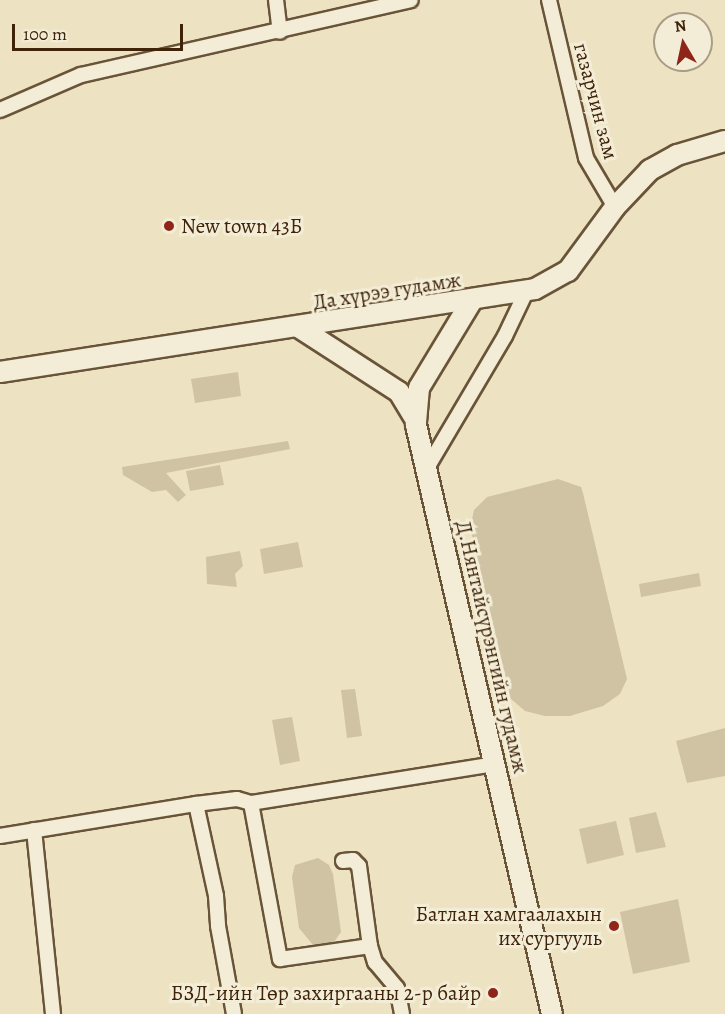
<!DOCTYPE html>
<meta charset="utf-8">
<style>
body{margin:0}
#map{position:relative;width:725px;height:1014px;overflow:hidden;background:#ede3c3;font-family:Alegreya,serif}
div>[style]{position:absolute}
.green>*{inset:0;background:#cfc3a3}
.roads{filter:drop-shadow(2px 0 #6a5438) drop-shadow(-2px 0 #6a5438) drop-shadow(0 2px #6a5438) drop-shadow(0 -2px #6a5438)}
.street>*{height:14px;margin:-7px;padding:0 7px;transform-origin:7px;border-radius:7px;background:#f3edd8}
.secondary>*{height:20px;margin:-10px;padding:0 10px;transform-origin:10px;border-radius:10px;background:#f3edd8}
.dots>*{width:16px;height:16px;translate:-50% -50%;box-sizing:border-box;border:3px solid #f3edd8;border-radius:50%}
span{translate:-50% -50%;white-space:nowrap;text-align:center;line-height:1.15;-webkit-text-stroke:6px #f3edd8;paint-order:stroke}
.street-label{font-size:21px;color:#3f2409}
.poi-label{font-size:21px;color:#3f2409}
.left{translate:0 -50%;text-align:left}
.right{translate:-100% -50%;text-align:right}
.north{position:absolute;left:653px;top:12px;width:60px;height:60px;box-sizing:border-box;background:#f3edd8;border:2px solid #ab9d85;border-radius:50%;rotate:351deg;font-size:16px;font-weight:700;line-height:24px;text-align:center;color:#3f2409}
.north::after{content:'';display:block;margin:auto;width:21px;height:27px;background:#8f2418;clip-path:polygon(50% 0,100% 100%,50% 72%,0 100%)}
.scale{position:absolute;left:12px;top:24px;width:171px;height:27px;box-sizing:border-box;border:3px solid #3f2409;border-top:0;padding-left:8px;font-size:18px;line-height:21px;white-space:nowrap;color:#3f2409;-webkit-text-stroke:4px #f3edd8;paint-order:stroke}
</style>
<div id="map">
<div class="green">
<div style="clip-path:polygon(238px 372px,241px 396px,195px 403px,191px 379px)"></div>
<div style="clip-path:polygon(288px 441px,290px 449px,166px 473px,186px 495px,178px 502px,166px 490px,152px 492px,123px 475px,122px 467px)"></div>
<div style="clip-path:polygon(220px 465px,224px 485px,190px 491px,186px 471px)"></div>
<div style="clip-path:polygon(558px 479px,581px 487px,583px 493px,627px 679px,620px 694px,603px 706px,570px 716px,545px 716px,525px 711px,511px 699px,470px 528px,474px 510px,487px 497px)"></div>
<div style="clip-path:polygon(298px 542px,303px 567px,264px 574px,260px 549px)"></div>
<div style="clip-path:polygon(240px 551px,243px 566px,235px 574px,237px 587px,207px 584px,206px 557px)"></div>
<div style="clip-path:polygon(699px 573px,701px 586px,641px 597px,639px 584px)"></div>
<div style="clip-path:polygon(355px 689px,362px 736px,347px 738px,341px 690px)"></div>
<div style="clip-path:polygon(292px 717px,300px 761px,280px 765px,272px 720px)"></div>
<div style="clip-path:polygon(725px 728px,725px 776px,687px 783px,676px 741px)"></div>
<div style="clip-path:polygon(656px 812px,666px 847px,636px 853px,629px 818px)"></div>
<div style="clip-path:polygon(616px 821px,624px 855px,587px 864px,579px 829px)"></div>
<div style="clip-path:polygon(318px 858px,329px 865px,333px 874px,341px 932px,334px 942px,313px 945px,299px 928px,292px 877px,295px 865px)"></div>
<div style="clip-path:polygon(678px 899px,690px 962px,633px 974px,620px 912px)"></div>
</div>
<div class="roads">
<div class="street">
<div style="left:276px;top:0;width:32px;rotate:83deg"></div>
<div style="left:549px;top:0;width:162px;rotate:76.8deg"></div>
<div style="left:586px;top:158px;width:57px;rotate:59.4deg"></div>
<div style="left:0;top:110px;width:88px;rotate:-23.4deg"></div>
<div style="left:81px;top:75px;width:338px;rotate:-12.8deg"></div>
<div style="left:427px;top:468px;width:153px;rotate:-59.4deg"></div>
<div style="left:505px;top:336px;width:49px;rotate:-64.5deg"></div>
<div style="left:251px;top:803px;width:159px;rotate:79.5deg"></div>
<div style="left:280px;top:959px;width:91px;rotate:-8.2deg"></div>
<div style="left:370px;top:946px;width:17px;rotate:73deg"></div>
<div style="left:375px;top:962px;width:34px;rotate:50deg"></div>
<div style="left:397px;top:988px;width:26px;rotate:79deg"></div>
<div style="left:196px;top:804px;width:94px;rotate:77.7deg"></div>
<div style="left:216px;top:896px;width:30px;rotate:86deg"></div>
<div style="left:218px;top:926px;width:89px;rotate:79.7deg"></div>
<div style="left:34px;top:830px;width:185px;rotate:84.1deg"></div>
<div style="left:0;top:836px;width:199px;rotate:-9.3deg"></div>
<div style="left:196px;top:804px;width:41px;rotate:-7deg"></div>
<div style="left:237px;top:799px;width:15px;rotate:16deg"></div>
<div style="left:251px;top:803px;width:247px;rotate:-9.1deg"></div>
<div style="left:343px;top:861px;width:10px;rotate:-6deg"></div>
<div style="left:353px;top:860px;width:8px;rotate:45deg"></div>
<div style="left:359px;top:866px;width:81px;rotate:82.2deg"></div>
</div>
<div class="secondary">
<div style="left:471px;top:302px;width:100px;rotate:121.2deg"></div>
<div style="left:419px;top:388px;width:37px;rotate:95deg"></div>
<div style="left:416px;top:425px;width:604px;rotate:77deg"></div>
<div style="left:300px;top:328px;width:118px;rotate:32.9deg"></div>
<div style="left:399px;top:392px;width:29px;rotate:59deg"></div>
<div style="left:0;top:372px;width:541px;rotate:-8.82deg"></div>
<div style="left:535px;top:289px;width:38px;rotate:-29deg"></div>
<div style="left:568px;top:271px;width:79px;rotate:-53.7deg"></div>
<div style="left:615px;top:207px;width:51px;rotate:-46.6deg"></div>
<div style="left:650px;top:170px;width:31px;rotate:-29deg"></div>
<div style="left:677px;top:155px;width:50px;rotate:-16.3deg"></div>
</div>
</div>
<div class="dots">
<div style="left:169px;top:226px;background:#8f2418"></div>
<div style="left:614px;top:926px;background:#8f2418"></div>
<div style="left:493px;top:993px;background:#8f2418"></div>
</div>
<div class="street-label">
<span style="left:596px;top:101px;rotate:75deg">газарчин зам</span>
<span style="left:387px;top:291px;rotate:-9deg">Да хүрээ гудамж</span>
<span style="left:492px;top:647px;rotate:77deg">Д.Нянтайсүрэнгийн гудамж</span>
</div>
<div class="poi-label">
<span class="left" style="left:181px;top:226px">New town 43Б</span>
<span class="right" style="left:602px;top:926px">Батлан хамгаалахын<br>их сургууль</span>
<span class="right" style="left:481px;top:993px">БЗД-ийн Төр захиргааны 2-р байр</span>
</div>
<div class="north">N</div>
<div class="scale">100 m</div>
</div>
